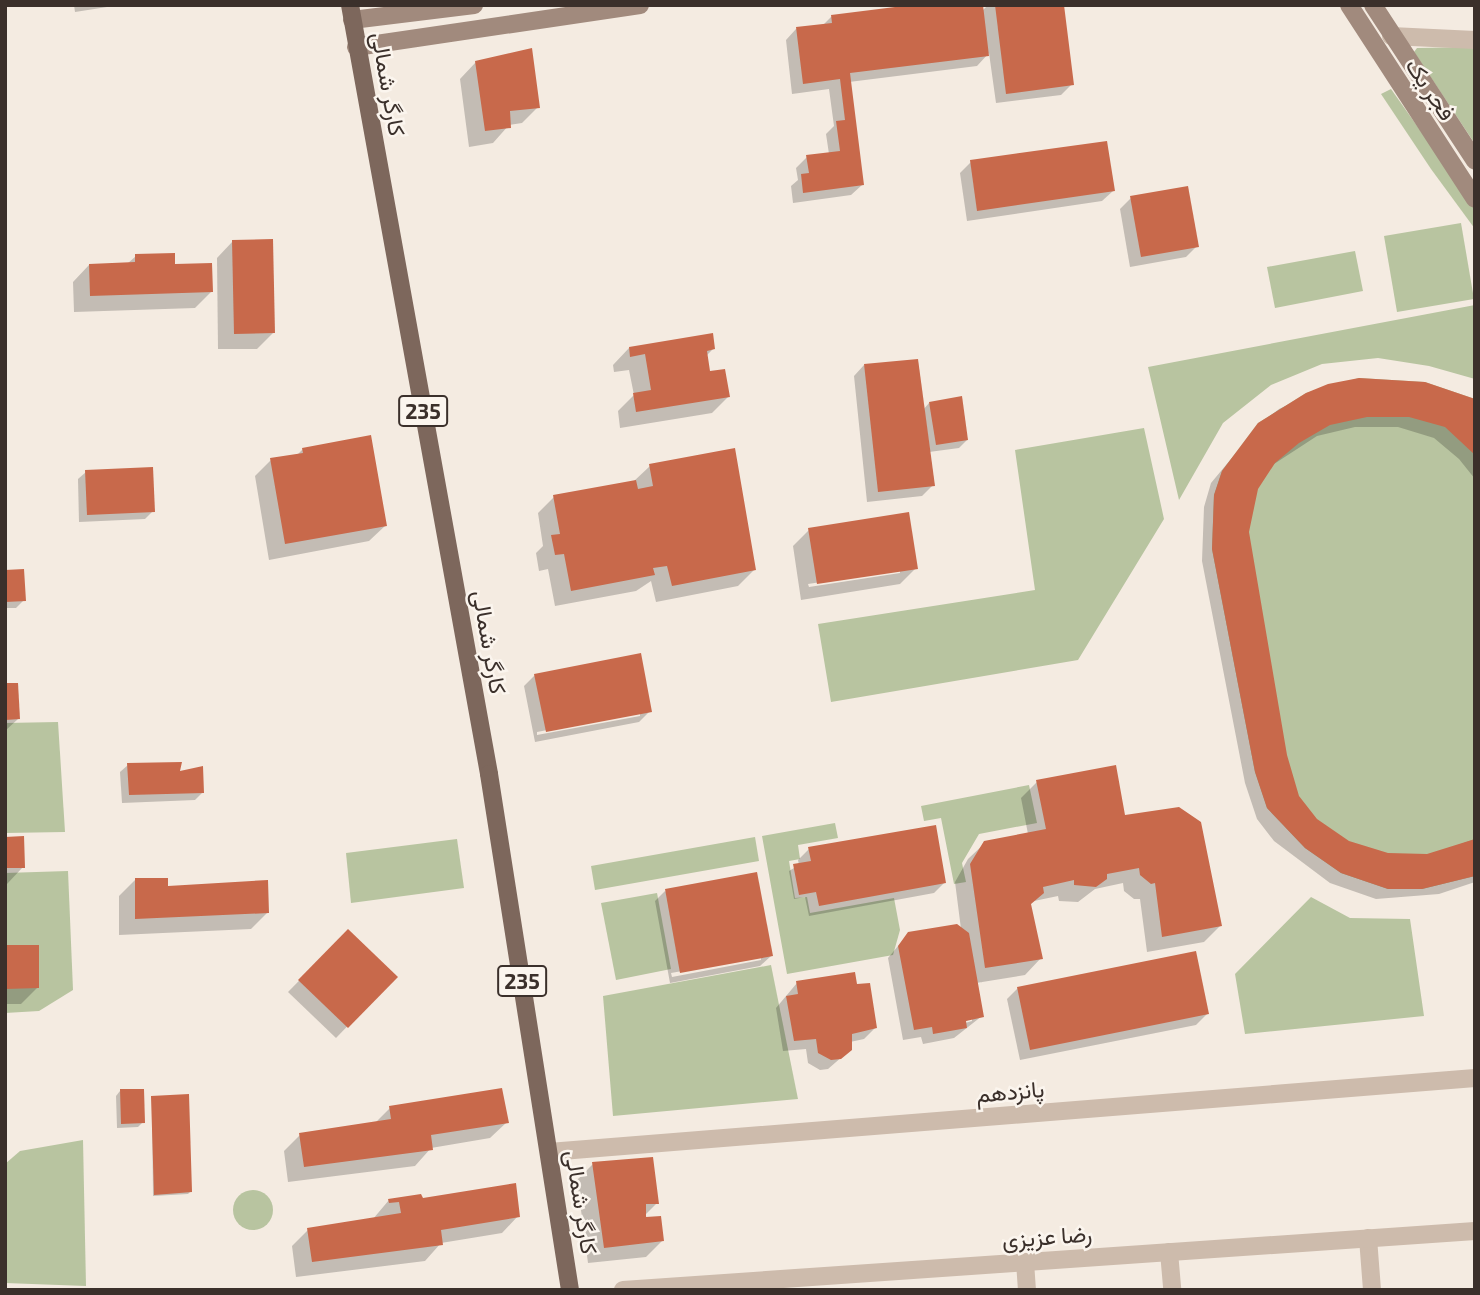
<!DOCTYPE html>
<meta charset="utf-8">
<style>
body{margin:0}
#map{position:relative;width:1480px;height:1295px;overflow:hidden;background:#f4ebe1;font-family:"Exo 2",Vazirmatn,sans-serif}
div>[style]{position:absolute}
.green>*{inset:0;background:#b8c4a0}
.round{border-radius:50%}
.shadow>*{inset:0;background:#0003}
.building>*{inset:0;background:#c8694b}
.street>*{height:18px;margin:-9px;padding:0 9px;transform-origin:9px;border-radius:9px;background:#cdbbac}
.secondary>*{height:18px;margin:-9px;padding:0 9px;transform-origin:9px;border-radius:9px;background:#a18a7d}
.primary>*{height:18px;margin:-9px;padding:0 9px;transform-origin:9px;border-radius:9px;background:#7d675c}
span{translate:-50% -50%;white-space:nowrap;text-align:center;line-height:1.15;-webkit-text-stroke:5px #fbf5ee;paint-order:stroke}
.shield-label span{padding:2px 5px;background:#fbf5ee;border:2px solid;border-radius:5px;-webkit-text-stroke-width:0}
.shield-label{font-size:21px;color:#3b302b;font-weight:700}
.street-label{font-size:23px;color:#3b302b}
.frame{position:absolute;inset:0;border:7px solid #3b302b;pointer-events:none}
</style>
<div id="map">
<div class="green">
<div style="clip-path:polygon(1475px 47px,1475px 144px,1414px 52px,1417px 48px)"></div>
<div style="clip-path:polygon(1391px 89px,1475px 208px,1475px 229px,1431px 169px,1381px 94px)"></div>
<div style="clip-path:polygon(1461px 223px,1474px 299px,1397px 312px,1384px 236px)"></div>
<div style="clip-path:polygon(1355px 251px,1363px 291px,1275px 308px,1267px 267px)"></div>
<div style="clip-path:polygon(1475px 305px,1475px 379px,1429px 366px,1378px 358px,1322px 364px,1271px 385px,1223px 423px,1179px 500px,1148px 367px)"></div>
<div style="clip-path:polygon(1359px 378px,1425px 382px,1475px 399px,1475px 876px,1422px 889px,1388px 889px,1341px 873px,1305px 848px,1267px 808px,1255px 772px,1212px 549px,1214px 495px,1222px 471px,1258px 423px,1306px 393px)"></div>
<div style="clip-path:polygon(1144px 428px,1164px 519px,1078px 660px,831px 702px,818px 624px,1035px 590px,1015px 450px)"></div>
<div style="clip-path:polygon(58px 722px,65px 832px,5px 833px,5px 723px)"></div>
<div style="clip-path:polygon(1029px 785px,1037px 823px,979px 834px,962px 863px,966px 882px,954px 884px,941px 818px,924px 821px,921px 806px)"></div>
<div style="clip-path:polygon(835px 823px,838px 838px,798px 845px,800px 859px,789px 861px,795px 898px,807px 897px,810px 913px,894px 898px,900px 930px,893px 955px,787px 974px,762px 836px)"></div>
<div style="clip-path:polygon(755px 837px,759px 861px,595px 890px,591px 866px)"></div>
<div style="clip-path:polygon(457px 839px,464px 888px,351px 903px,346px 853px)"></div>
<div style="clip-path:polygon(68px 871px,73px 990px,39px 1011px,5px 1013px,5px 873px)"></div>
<div style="clip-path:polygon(657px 893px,671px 969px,616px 980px,601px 903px)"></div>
<div style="clip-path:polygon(1311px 897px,1350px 918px,1410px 919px,1424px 1016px,1245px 1034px,1235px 974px)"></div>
<div style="clip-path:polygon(771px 965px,798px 1099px,613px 1116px,603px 996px)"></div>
<div style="clip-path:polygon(83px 1140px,86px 1286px,5px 1283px,5px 1164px,20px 1151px)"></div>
<div class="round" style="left:233px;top:1190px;width:40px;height:40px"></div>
</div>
<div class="shadow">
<div style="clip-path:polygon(74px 5px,120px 5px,75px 12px)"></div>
<div style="clip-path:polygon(988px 5px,1062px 5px,1072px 84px,1061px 95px,996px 103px,989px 53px,977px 66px,849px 82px,862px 185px,851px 195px,793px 203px,791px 186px,798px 180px,796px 168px,807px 157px,829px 154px,826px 134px,834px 126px,829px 89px,792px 94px,786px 40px,796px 29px,822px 26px,831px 17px,982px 11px)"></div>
<div style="clip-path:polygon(531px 50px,538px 107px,522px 123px,509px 125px,493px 143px,469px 147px,460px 79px,476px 62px)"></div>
<div style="clip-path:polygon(971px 162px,1113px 191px,1102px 201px,967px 221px,960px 173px)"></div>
<div style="clip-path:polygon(1131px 198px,1197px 246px,1186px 257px,1130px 267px,1120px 209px)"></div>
<div style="clip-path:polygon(233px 241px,273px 333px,257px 349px,218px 349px,217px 258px)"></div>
<div style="clip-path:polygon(136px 256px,173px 266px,211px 292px,195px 308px,74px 312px,73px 282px,89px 265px,127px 264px)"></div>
<div style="clip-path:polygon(629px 348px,713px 349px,706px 356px,708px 373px,728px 397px,712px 413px,620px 428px,618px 411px,634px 395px,629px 370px,614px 372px,613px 365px)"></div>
<div style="clip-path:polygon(864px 365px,923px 410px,929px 403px,967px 440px,959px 448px,929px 452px,933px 485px,922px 496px,867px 502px,854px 376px)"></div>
<div style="clip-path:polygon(1328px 386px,1475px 401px,1475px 479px,1459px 459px,1434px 438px,1398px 427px,1355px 427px,1317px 436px,1271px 466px,1256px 489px,1247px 532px,1285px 755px,1297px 796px,1316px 820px,1348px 843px,1387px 855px,1427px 856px,1475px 839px,1475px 882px,1439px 894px,1376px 899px,1330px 883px,1274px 841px,1257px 819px,1245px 783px,1202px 561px,1204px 507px,1211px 483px,1260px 424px,1279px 409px)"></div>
<div style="clip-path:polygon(303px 449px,386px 525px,369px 541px,269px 560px,255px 476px,271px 460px,296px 456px)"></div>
<div style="clip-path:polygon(650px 466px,754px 570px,738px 586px,656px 602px,651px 581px,636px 591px,555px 606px,548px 569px,539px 571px,536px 553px,543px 546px,538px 513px,554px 497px,633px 482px)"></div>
<div style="clip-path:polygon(86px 472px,153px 511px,145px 519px,79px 522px,78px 479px)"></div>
<div style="clip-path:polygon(evenodd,809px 530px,916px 568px,900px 584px,801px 600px,793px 546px,809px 530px,900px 570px,900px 573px,809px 587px,808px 584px,900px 570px)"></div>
<div style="clip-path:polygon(5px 572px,24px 600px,16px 608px,5px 608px)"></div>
<div style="clip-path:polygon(evenodd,535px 675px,650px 711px,639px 722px,535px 742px,524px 686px,535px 675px,640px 712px,640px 716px,537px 735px,537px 732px,640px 712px)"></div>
<div style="clip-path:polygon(5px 685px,18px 719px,5px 731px)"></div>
<div style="clip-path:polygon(128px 765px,178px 773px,203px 792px,195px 800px,122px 803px,120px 772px)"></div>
<div style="clip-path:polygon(evenodd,1037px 782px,1123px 817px,1220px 926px,1204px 942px,1147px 952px,1140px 899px,1134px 899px,1124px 891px,1123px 883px,1095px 889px,1078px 902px,1059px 901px,1058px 896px,1034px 901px,1029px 905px,1041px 958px,1025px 975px,976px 983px,982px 1016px,954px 1038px,923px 1044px,921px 1037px,903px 1040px,888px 958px,909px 933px,961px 929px,955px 882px,968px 859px,985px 843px,1028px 834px,1021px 798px,1037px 782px,972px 1018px,972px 1021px,958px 1025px,972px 1018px)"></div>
<div style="clip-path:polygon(5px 839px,23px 867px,7px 884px,5px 884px)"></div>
<div style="clip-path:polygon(809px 849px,944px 883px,934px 893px,809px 916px,805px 897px,794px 899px,789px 871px,799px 865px,798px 860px)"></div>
<div style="clip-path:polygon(135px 880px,166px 887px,267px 913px,251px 929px,119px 935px,119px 896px)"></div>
<div style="clip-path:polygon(evenodd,665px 891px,771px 956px,760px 966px,670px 983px,655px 901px,665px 891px,761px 957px,761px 960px,672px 977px,671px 973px,761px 957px)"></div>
<div style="clip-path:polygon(348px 931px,395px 977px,336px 1038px,288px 992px)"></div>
<div style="clip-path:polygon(5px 947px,38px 987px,21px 1004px,5px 1004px)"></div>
<div style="clip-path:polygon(797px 983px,856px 986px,875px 1028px,864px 1039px,850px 1042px,851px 1049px,828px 1069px,820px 1070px,808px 1063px,806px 1049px,783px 1051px,776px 1008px)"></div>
<div style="clip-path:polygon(1018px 988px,1207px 1014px,1196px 1025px,1020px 1060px,1007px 999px)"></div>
<div style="clip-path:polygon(120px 1091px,143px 1122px,138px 1127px,117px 1128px,116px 1096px)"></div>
<div style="clip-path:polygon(152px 1097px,190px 1192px,188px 1194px,153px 1196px)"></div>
<div style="clip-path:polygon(390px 1108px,507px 1122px,490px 1138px,431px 1148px,415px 1166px,288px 1182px,284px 1151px,300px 1135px,375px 1123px)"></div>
<div style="clip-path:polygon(593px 1164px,657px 1203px,645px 1215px,663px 1240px,646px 1257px,588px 1263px,577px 1180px)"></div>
<div style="clip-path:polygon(422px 1199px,518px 1216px,502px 1233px,441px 1243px,425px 1261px,296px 1277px,292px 1246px,308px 1230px,373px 1219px,389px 1200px)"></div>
</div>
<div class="building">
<div style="clip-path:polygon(911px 5px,983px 5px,989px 56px,850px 73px,864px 185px,803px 193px,801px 174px,809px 173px,806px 155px,840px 151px,836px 121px,845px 120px,840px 79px,803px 84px,796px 27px,832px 23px,831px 15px)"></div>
<div style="clip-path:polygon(995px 5px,1064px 5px,1074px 85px,1006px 94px)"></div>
<div style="clip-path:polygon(532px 48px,540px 108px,510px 111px,511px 128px,485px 131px,475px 61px)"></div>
<div style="clip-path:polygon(1107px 141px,1115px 191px,977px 211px,970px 160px)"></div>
<div style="clip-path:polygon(1188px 186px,1199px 247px,1141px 257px,1130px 196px)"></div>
<div style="clip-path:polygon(273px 239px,275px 333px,234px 334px,232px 240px)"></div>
<div style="clip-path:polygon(175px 253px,175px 264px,212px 263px,213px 292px,90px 296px,89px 264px,135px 262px,135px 254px)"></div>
<div style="clip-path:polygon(713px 333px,715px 349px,707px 351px,710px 371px,725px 369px,730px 397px,636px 412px,633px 393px,651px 390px,645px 354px,630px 357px,629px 347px)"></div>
<div style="clip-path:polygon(918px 359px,935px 486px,878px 492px,864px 364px)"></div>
<div style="clip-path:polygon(1359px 378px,1425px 382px,1475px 399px,1475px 455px,1445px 427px,1409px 417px,1367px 417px,1330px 425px,1299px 443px,1275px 463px,1258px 489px,1249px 532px,1287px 755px,1299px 796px,1317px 819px,1349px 841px,1388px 853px,1427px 854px,1475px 839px,1475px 876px,1422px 889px,1388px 889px,1341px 873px,1305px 848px,1267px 808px,1255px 772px,1212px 549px,1214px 495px,1222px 471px,1258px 423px,1306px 393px,1328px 384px)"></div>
<div style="clip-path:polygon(962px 396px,968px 440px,936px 445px,929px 402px)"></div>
<div style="clip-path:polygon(371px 435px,387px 526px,285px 544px,270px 458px,303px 453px,302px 448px)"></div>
<div style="clip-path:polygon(735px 448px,756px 570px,672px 586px,667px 566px,653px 568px,655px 575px,571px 591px,564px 554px,555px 555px,551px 535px,560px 534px,553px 495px,636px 480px,638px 489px,653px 486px,649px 464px)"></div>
<div style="clip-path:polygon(153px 467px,155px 512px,87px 515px,85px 470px)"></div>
<div style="clip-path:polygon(909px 512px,918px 569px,817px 584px,808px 528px)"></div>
<div style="clip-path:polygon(24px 569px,26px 601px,5px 602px,5px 570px)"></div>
<div style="clip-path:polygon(641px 653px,652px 712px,546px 732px,534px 674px)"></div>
<div style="clip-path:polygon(5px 683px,18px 683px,20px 719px,5px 720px)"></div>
<div style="clip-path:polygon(182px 762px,180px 771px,203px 766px,204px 793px,129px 795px,127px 763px)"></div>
<div style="clip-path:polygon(1116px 765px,1125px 815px,1179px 807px,1201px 822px,1222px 926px,1162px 937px,1155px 883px,1151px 884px,1140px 875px,1139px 868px,1107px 874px,1107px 879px,1096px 887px,1074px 885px,1074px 880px,1043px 887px,1044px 893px,1031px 904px,1043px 959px,985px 968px,970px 864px,984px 841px,1046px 829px,1036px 780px)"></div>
<div style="clip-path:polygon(936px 825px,946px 883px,819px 906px,816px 892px,799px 895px,793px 864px,811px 861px,808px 847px)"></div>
<div style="clip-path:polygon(24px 836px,25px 868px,5px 868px,5px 837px)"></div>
<div style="clip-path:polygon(757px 872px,773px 956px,680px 973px,665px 889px)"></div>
<div style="clip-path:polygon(135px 878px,168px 878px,168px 886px,268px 880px,269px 913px,135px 919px)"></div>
<div style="clip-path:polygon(957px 924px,969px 933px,984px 1017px,966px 1021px,967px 1028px,933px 1034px,932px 1027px,914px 1030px,898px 946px,908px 932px)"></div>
<div style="clip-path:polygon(348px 929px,398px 977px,348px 1028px,298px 980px)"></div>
<div style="clip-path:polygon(5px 945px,39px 945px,39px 988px,5px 989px)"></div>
<div style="clip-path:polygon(1196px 951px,1209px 1014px,1030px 1050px,1017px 987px)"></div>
<div style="clip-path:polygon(855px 972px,857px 984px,870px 983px,877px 1028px,852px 1034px,852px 1050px,841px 1059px,831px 1060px,818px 1053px,816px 1039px,794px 1041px,786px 996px,798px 994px,796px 981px)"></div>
<div style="clip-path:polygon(502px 1088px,509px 1123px,431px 1135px,433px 1150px,304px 1167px,299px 1133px,391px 1119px,389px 1106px)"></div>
<div style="clip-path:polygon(120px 1089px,144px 1089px,145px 1123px,121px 1124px)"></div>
<div style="clip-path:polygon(189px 1094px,192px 1192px,154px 1195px,151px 1096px)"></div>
<div style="clip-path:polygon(653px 1157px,659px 1204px,646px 1204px,646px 1217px,661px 1216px,664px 1241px,604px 1248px,592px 1162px)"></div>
<div style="clip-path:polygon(516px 1183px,520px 1217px,441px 1230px,443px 1245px,312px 1262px,307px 1228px,401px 1213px,399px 1202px,389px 1203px,388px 1199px,421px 1194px,423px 1198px)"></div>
</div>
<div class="street">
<div style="left:1391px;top:36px;width:84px;rotate:2.7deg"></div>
<div style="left:549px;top:1152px;width:929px;rotate:-4.57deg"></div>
<div style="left:1368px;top:1238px;width:52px;rotate:85.6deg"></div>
<div style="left:1169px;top:1252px;width:38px;rotate:85deg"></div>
<div style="left:1025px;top:1262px;width:28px;rotate:86deg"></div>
<div style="left:623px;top:1290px;width:854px;rotate:-3.96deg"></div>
</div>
<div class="secondary">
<div style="left:1349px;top:5px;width:231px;rotate:57deg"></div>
<div style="left:1373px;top:5px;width:186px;rotate:56.8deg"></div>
<div style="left:352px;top:20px;width:123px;rotate:-7deg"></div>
<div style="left:356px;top:47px;width:287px;rotate:-8.4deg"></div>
</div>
<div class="primary">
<div style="left:350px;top:5px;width:781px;rotate:79.75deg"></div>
<div style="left:489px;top:774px;width:522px;rotate:81.08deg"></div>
</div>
<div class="shield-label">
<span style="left:423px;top:411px">235</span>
<span style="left:522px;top:981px">235</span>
</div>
<div class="street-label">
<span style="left:389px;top:84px;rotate:80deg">کارگر شمالی</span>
<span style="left:1431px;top:89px;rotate:56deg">فجر یک</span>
<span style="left:490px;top:642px;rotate:80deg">کارگر شمالی</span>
<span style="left:1010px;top:1091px;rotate:-5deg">پانزدهم</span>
<span style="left:582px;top:1202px;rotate:81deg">کارگر شمالی</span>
<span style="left:1047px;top:1236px;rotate:-4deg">رضا عزیزی</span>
</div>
<div class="frame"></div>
</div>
